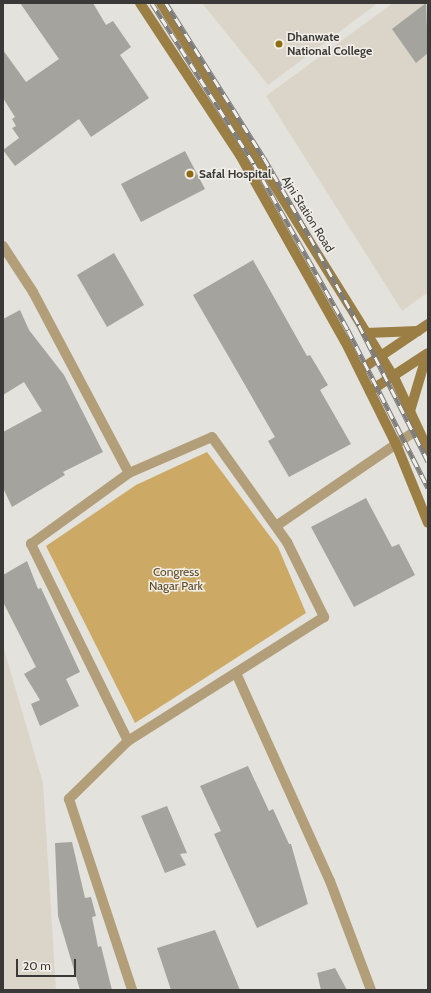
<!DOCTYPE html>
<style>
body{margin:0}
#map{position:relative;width:431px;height:993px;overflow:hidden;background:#e4e2dc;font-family:Cabin,sans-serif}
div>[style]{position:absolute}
.built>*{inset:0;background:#dbd5c9}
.green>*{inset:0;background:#ccaa65}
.building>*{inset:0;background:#a5a39d}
.minor>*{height:10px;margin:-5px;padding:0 5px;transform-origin:5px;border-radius:5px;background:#b29f7a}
.secondary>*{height:10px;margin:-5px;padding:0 5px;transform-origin:5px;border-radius:5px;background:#9a7e44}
.rail>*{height:4.5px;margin-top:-2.25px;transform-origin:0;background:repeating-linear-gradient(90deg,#f2efe9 0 9px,#7f7d7a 0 18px);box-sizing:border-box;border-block:1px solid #7f7d7a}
.dots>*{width:11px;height:11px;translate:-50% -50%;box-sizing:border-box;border:2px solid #f2efe9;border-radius:50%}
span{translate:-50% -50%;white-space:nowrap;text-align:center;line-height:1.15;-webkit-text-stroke:3px #f2efe9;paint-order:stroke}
.poi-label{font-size:12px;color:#3b3937;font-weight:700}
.left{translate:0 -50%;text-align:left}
.street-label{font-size:12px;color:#3b3937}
.park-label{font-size:12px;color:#5e4a23}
.frame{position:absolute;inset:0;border:4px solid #3b3937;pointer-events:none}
.scale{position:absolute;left:16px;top:959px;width:60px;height:18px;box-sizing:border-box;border:2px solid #3b3937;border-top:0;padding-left:5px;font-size:12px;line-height:14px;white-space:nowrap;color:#3b3937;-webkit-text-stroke:3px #f2efe9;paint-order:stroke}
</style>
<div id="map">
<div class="built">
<div style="clip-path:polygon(202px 3px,378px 3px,268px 85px)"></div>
<div style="clip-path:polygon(393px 3px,428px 3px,428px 292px,402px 311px,266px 96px)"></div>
<div style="clip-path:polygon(3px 646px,43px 783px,56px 990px,3px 990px)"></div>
</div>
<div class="green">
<div style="clip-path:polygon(207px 452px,278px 547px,306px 613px,135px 723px,46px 546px,136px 485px)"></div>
</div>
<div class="building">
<div style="clip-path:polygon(20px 3px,93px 3px,106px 25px,113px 21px,131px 47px,120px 55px,149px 98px,91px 137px,79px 119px,15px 166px,3px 150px,19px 138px,12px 128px,16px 126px,12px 119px,15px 117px,3px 98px,3px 50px,26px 82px,59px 59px)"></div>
<div style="clip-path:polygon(426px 3px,428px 53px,416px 63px,392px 29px)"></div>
<div style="clip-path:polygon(185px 151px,205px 189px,141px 222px,121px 184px)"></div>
<div style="clip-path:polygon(114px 253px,144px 305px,107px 327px,77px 275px)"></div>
<div style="clip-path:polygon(253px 260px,307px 356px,310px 355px,328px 385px,320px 390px,351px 444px,289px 477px,268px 441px,275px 437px,193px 295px)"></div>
<div style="clip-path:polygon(20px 310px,29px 330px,64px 375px,103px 452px,63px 472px,65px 475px,12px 507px,3px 488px,3px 432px,42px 411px,24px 382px,3px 395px,3px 319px)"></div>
<div style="clip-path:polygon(366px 498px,392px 547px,399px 544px,415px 575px,354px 607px,311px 527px)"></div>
<div style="clip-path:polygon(27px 561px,38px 589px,41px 588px,80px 672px,66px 679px,79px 706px,40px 726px,31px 704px,40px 700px,24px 674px,36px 667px,3px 602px,3px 575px)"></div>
<div style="clip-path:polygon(248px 766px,269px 811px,273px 809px,289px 844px,291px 844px,308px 904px,257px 928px,214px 834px,221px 831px,200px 786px)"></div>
<div style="clip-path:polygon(167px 806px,187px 853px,180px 854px,186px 865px,165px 873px,141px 816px)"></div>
<div style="clip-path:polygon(72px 842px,85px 898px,91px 897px,96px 916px,92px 917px,98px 947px,101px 946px,112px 990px,80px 990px,58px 916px,55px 843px)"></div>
<div style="clip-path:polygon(215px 930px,240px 990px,171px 990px,157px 948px)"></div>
<div style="clip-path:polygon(335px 968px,347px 990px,321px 990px,317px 973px)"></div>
</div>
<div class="minor">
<div style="left:3px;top:246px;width:55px;rotate:56.9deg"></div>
<div style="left:33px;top:292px;width:205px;rotate:62.1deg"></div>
<div style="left:276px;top:526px;width:172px;rotate:-34.3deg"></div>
<div style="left:236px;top:673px;width:228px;rotate:65.7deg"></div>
<div style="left:330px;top:881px;width:116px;rotate:69.4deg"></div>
<div style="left:128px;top:741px;width:220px;rotate:-116.2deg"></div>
<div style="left:31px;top:544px;width:121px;rotate:-35.9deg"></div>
<div style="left:129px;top:473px;width:90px;rotate:-23.4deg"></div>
<div style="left:212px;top:437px;width:129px;rotate:54.5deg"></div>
<div style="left:287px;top:542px;width:84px;rotate:63.7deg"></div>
<div style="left:324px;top:617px;width:232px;rotate:147.7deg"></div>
<div style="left:128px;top:741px;width:83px;rotate:135.5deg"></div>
<div style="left:69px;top:799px;width:201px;rotate:71.7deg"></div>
</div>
<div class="secondary">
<div style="left:140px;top:3px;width:182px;rotate:56.7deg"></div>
<div style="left:240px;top:155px;width:214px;rotate:60.6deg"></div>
<div style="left:345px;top:341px;width:115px;rotate:63.7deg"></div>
<div style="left:396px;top:444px;width:85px;rotate:67.9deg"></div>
<div style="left:161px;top:3px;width:441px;rotate:58.1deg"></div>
<div style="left:394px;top:377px;width:81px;rotate:65deg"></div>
<div style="left:366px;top:333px;width:52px;rotate:-2.2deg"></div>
<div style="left:360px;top:370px;width:82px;rotate:-34.1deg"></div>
<div style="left:370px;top:391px;width:69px;rotate:-33.2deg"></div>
<div style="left:410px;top:411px;width:59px;rotate:-73.4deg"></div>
</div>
<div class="rail">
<div style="left:152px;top:3px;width:191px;rotate:57.6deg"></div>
<div style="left:254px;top:164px;width:91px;rotate:60.3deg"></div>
<div style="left:299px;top:243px;width:100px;rotate:60.6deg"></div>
<div style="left:348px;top:330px;width:177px;rotate:63.1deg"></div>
<div style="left:166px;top:3px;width:183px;rotate:57.7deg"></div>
<div style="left:264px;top:158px;width:91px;rotate:59.8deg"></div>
<div style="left:310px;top:237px;width:101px;rotate:60.9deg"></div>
<div style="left:359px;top:325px;width:153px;rotate:63.1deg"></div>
</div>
<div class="dots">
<div style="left:279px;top:44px;background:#906c11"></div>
<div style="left:190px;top:174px;background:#906c11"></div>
</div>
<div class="poi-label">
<span class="left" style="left:287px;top:44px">Dhanwate<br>National College</span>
<span class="left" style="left:199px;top:174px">Safal Hospital</span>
</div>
<div class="street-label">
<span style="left:308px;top:214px;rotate:58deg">Ajni Station Road</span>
</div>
<div class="park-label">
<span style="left:176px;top:579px">Congress<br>Nagar Park</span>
</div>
<div class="frame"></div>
<div class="scale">20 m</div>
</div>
